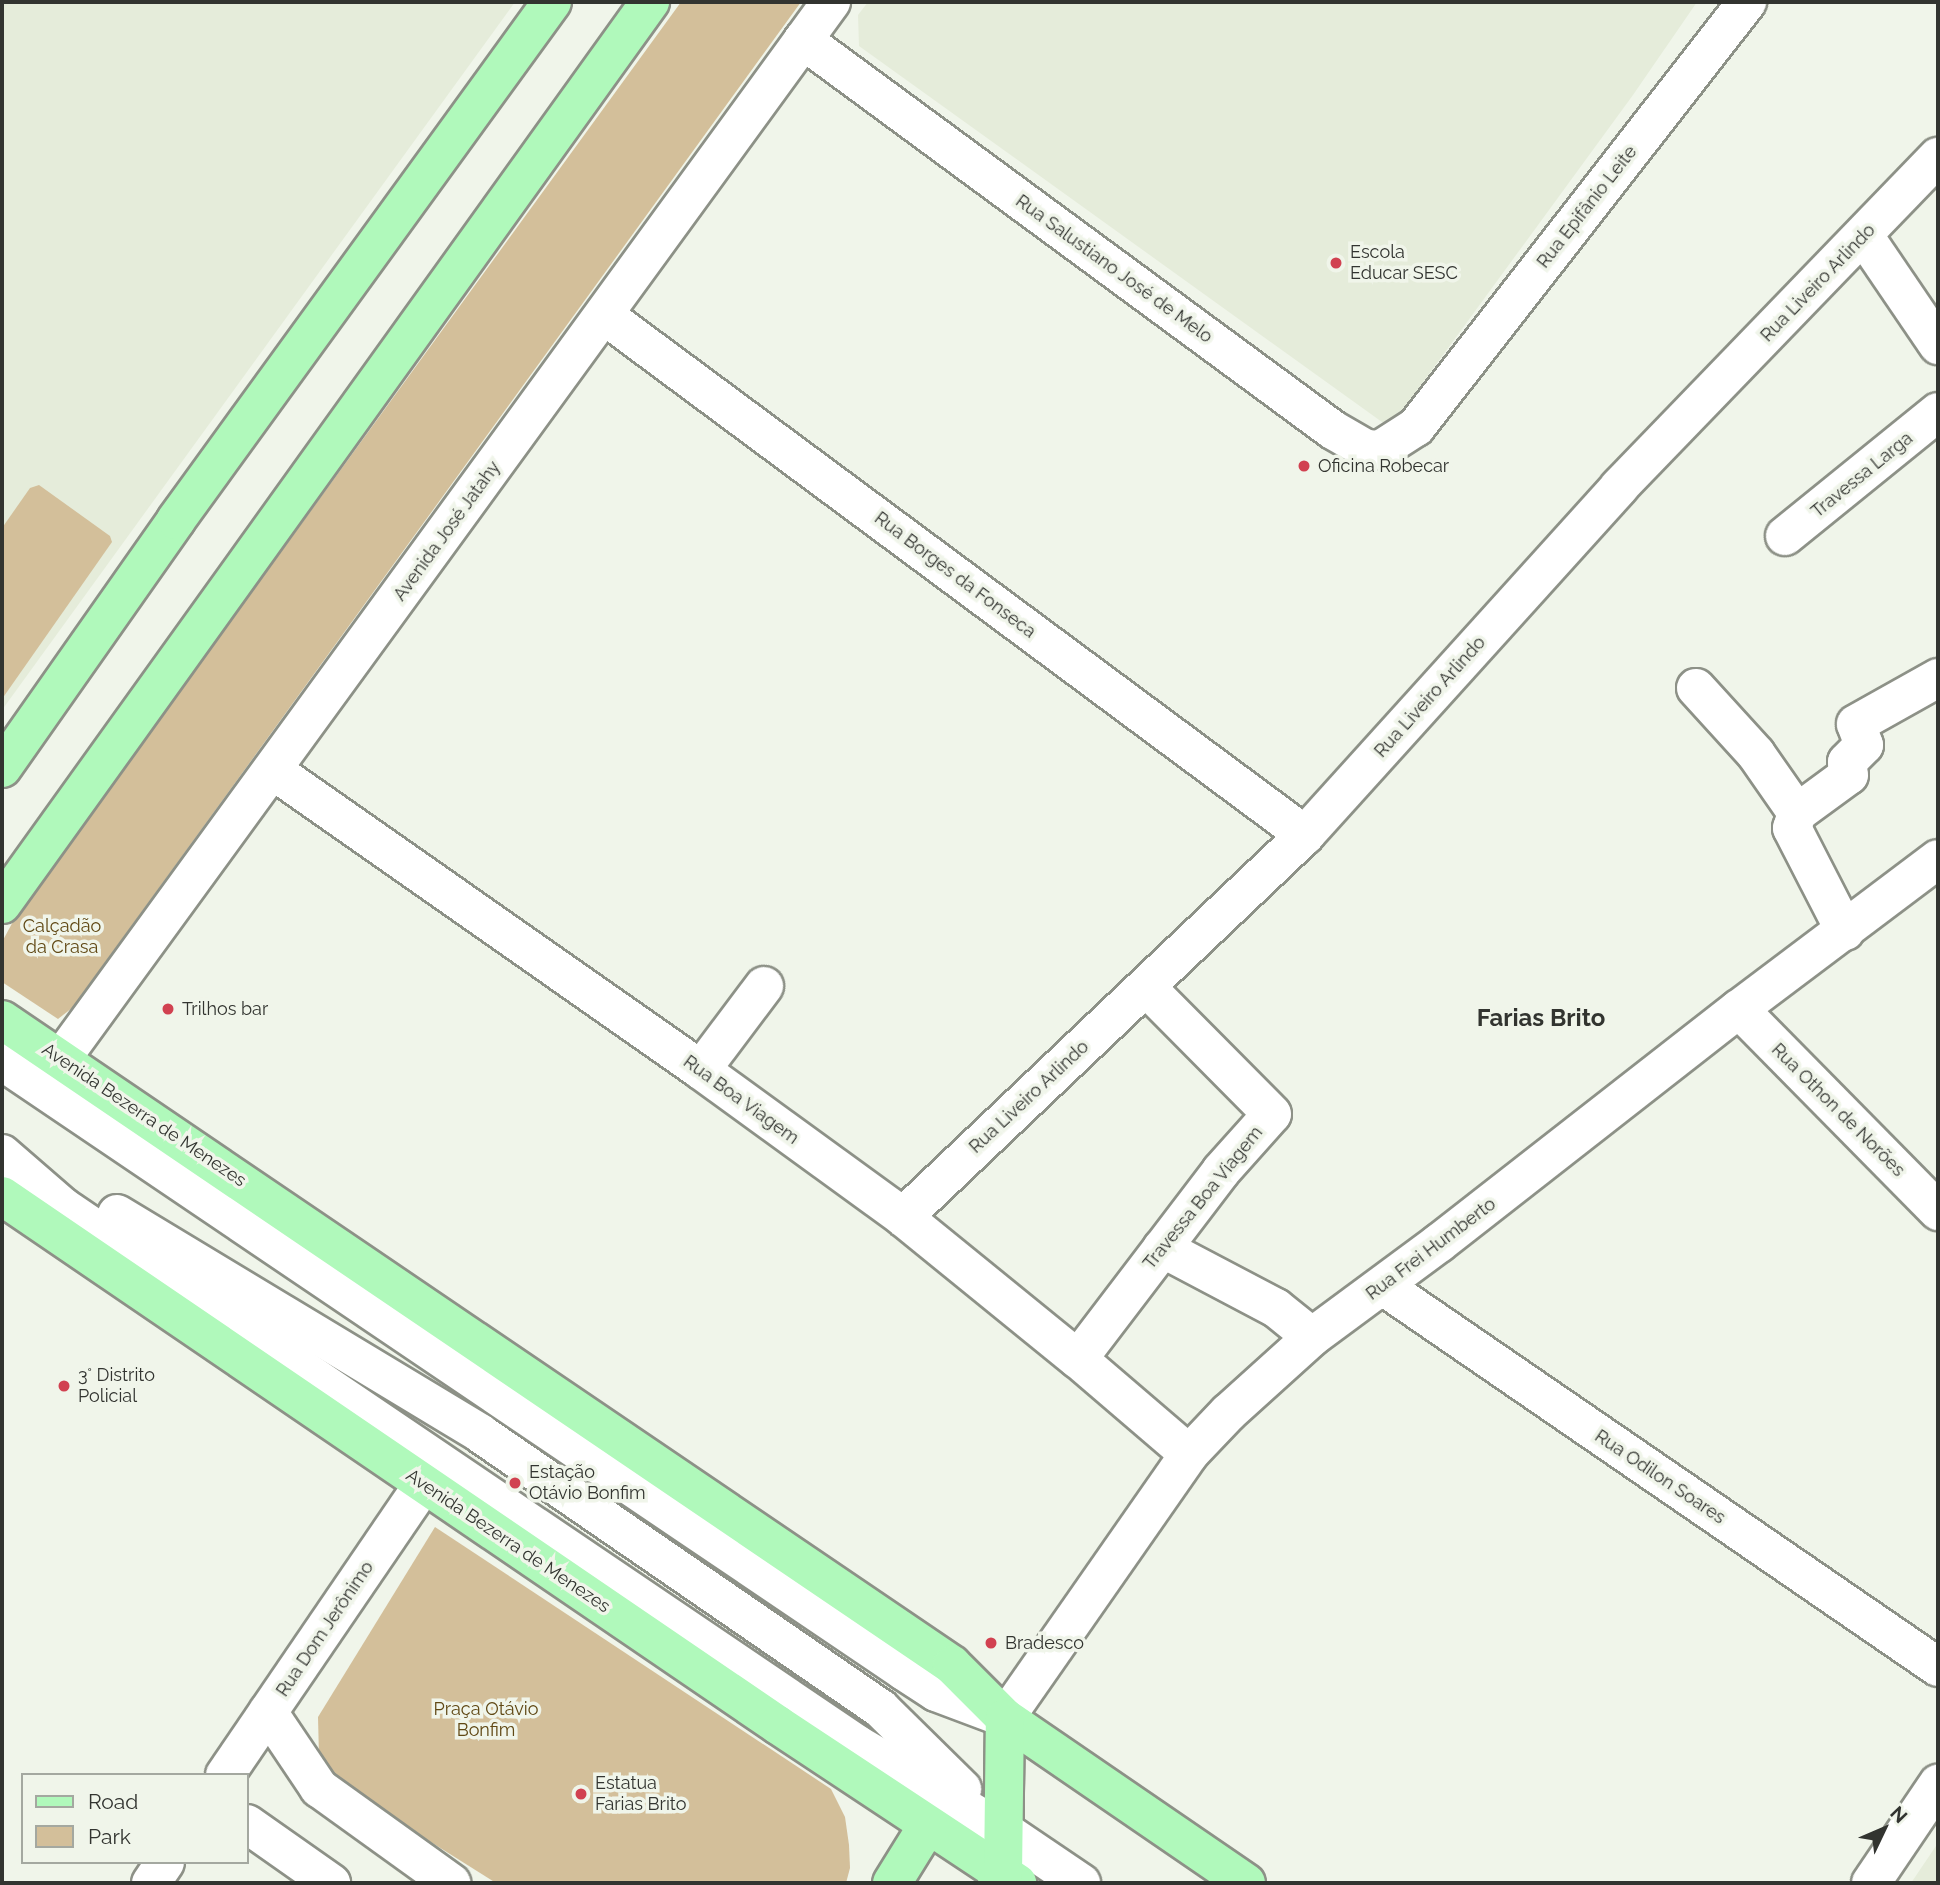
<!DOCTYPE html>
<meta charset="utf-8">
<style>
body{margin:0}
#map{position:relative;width:1940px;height:1885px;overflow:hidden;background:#f0f5ea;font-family:Raleway,sans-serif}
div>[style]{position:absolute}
.built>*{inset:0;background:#e5ecda}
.green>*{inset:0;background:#d3bf9a}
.roads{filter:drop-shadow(2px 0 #8d9187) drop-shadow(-2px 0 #8d9187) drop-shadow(0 2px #8d9187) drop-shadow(0 -2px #8d9187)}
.minor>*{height:38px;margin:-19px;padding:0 19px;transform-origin:19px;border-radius:19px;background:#fff}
.major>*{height:38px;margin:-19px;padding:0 19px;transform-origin:19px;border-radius:19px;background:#b0f9bb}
.dots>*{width:19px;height:19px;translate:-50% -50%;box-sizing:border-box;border:4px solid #f0f5ea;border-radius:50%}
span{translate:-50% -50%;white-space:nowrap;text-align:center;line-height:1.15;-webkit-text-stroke:7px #f0f5ea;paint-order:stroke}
.street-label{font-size:18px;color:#323430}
.poi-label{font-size:18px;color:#323430}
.left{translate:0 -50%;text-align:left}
.park-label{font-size:18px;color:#604814}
.district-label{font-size:24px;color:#323430;font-weight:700}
.frame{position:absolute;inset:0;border:4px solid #323430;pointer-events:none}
.legend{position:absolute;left:21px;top:1773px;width:228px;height:91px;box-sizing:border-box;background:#f0f5ea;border:2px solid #a4a8a0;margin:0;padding:9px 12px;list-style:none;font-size:21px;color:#323430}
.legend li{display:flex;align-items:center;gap:14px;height:35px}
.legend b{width:35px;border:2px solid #a4a8a0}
.north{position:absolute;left:1849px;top:1794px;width:70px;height:70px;-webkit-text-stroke:5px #f0f5ea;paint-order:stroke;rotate:46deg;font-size:19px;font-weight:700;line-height:28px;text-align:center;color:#323430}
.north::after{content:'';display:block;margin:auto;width:24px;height:32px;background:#323430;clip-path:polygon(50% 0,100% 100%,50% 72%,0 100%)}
</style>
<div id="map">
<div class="built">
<div style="clip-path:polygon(2px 2px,515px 2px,2px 710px)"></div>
<div style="clip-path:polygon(868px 2px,1697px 2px,1633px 95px,1394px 422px,1382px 422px,859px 46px,858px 15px)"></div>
<div style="clip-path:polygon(1938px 1843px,1938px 1883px,1911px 1883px)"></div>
</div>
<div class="green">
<div style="clip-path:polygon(681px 2px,801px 2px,72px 1008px,58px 1019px,2px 982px,2px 942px,16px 916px)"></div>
<div style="clip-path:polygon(39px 485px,110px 536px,112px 542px,2px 699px,2px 528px,30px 488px)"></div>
<div style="clip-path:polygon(435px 1527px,831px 1789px,845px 1817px,849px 1845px,850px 1868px,846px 1883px,496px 1883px,345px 1788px,319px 1757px,318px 1717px)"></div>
</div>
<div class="roads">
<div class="minor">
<div style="left:803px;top:40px;width:658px;rotate:36.35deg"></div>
<div style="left:1333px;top:430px;width:38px;rotate:30deg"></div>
<div style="left:1366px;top:449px;width:14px;rotate:4deg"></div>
<div style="left:1380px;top:450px;width:43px;rotate:-32.6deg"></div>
<div style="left:1416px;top:427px;width:539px;rotate:-52.09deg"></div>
<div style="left:1864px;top:236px;width:132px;rotate:55.8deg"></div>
<div style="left:604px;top:315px;width:873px;rotate:36.57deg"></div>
<div style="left:1785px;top:536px;width:197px;rotate:-39deg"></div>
<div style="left:1696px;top:688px;width:89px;rotate:47.7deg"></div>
<div style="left:1756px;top:754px;width:65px;rotate:55.1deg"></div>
<div style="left:1793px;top:807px;width:7px;rotate:56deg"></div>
<div style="left:1797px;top:813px;width:16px;rotate:108deg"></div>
<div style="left:1792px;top:828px;width:116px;rotate:62.8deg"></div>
<div style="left:274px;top:771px;width:521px;rotate:35deg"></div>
<div style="left:701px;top:1070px;width:250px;rotate:36deg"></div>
<div style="left:903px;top:1217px;width:225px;rotate:39.1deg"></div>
<div style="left:1078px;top:1359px;width:146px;rotate:40.6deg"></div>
<div style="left:1797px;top:813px;width:64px;rotate:-36.2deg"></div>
<div style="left:1849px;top:775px;width:13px;rotate:-99deg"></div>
<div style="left:1847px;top:762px;width:24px;rotate:-45deg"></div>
<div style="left:1864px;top:745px;width:22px;rotate:-111deg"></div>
<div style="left:1856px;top:724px;width:94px;rotate:-29.3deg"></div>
<div style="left:1739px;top:1009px;width:284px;rotate:45.4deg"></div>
<div style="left:61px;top:1059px;width:1308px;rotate:-53.93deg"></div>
<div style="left:2px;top:1061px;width:1089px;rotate:34.07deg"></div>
<div style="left:904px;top:1671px;width:38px;rotate:33deg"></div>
<div style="left:936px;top:1692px;width:74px;rotate:20.6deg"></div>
<div style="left:1005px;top:1718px;width:322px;rotate:-55.1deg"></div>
<div style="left:1189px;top:1454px;width:57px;rotate:-46.4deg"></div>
<div style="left:1228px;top:1413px;width:113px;rotate:-42.1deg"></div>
<div style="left:1312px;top:1337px;width:158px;rotate:-36.5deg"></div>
<div style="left:1439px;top:1243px;width:380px;rotate:-38deg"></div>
<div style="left:1739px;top:1009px;width:249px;rotate:-37deg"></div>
<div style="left:701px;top:1070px;width:105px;rotate:-53.1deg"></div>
<div style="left:2px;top:1154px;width:81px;rotate:41deg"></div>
<div style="left:63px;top:1207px;width:960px;rotate:34.09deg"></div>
<div style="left:858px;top:1745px;width:169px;rotate:30.5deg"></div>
<div style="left:1004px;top:1831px;width:93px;rotate:34deg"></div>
<div style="left:117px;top:1214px;width:425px;rotate:31.1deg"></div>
<div style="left:481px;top:1434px;width:485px;rotate:34.5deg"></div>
<div style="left:881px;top:1709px;width:114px;rotate:44.6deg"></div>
<div style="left:903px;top:1217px;width:555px;rotate:-43.54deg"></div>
<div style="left:1305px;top:835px;width:469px;rotate:-47.9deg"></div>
<div style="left:1619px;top:487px;width:459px;rotate:-46deg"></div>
<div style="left:1162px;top:1248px;width:129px;rotate:27.8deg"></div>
<div style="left:1276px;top:1308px;width:46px;rotate:38.9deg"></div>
<div style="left:1383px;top:1286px;width:673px;rotate:34.47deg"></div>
<div style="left:1078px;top:1359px;width:236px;rotate:-52.7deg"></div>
<div style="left:1221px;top:1171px;width:76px;rotate:-48.2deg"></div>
<div style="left:1272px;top:1114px;width:179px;rotate:-134.8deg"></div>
<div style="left:268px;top:1712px;width:92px;rotate:56.1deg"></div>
<div style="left:319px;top:1788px;width:163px;rotate:35.7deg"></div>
<div style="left:225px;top:1775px;width:353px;rotate:-55.7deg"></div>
<div style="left:247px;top:1824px;width:103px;rotate:35.1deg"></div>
<div style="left:151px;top:1883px;width:25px;rotate:-56deg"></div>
<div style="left:1871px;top:1883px;width:120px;rotate:-55.9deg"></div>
</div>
<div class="major">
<div style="left:2px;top:768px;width:303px;rotate:-54.9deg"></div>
<div style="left:176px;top:520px;width:640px;rotate:-54.03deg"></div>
<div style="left:2px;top:904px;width:1111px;rotate:-54.31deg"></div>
<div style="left:2px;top:1020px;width:1148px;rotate:34.17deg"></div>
<div style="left:952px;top:1665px;width:75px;rotate:45deg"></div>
<div style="left:1005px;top:1718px;width:292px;rotate:34.4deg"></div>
<div style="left:2px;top:1196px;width:939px;rotate:34.28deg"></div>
<div style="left:778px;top:1725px;width:287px;rotate:33.5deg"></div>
<div style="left:892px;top:1883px;width:68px;rotate:-58.2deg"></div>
<div style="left:997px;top:1883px;width:11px;rotate:-56deg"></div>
<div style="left:1003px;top:1874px;width:156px;rotate:-89.3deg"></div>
</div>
</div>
<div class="dots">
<div style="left:1336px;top:263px;background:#d14150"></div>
<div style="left:1304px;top:466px;background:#d14150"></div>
<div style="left:168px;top:1009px;background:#d14150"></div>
<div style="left:64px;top:1386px;background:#d14150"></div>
<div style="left:515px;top:1483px;background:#d14150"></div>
<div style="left:991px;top:1643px;background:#d14150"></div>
<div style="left:581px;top:1794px;background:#d14150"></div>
</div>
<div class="street-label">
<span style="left:1587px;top:207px;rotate:-52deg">Rua Epifânio Leite</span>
<span style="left:1114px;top:269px;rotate:36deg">Rua Salustiano José de Melo</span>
<span style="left:1818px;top:283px;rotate:-46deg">Rua Liveiro Arlindo</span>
<span style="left:1862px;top:475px;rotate:-39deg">Travessa Larga</span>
<span style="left:447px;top:531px;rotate:-54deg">Avenida José Jatahy</span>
<span style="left:955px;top:575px;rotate:37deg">Rua Borges da Fonseca</span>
<span style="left:1430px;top:697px;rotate:-48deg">Rua Liveiro Arlindo</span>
<span style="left:1029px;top:1097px;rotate:-43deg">Rua Liveiro Arlindo</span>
<span style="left:741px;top:1100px;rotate:36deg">Rua Boa Viagem</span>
<span style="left:1838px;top:1110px;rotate:45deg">Rua Othon de Norões</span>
<span style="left:144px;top:1115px;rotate:34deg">Avenida Bezerra de Menezes</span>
<span style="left:1203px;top:1198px;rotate:-51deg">Travessa Boa Viagem</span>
<span style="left:1431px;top:1249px;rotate:-37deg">Rua Frei Humberto</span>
<span style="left:1660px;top:1477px;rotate:34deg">Rua Odilon Soares</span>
<span style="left:508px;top:1541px;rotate:34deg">Avenida Bezerra de Menezes</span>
<span style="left:325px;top:1629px;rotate:-56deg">Rua Dom Jerônimo</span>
</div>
<div class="poi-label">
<span class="left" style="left:1350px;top:263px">Escola<br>Educar SESC</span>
<span class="left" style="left:1318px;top:466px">Oficina Robecar</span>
<span class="left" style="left:182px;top:1009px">Trilhos bar</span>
<span class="left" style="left:78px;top:1386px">3° Distrito<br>Policial</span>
<span class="left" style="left:529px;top:1483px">Estação<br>Otávio Bonfim</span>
<span class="left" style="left:1005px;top:1643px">Bradesco</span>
<span class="left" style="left:595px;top:1794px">Estatua<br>Farias Brito</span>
</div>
<div class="park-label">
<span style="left:62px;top:937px">Calçadão<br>da Crasa</span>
<span style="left:486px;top:1720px">Praça Otávio<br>Bonfim</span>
</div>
<div class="district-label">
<span style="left:1541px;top:1018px">Farias Brito</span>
</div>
<div class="frame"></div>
<ul class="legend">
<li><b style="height:9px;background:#b0f9bb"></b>Road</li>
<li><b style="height:19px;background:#d3bf9a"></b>Park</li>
</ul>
<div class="north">N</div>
</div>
